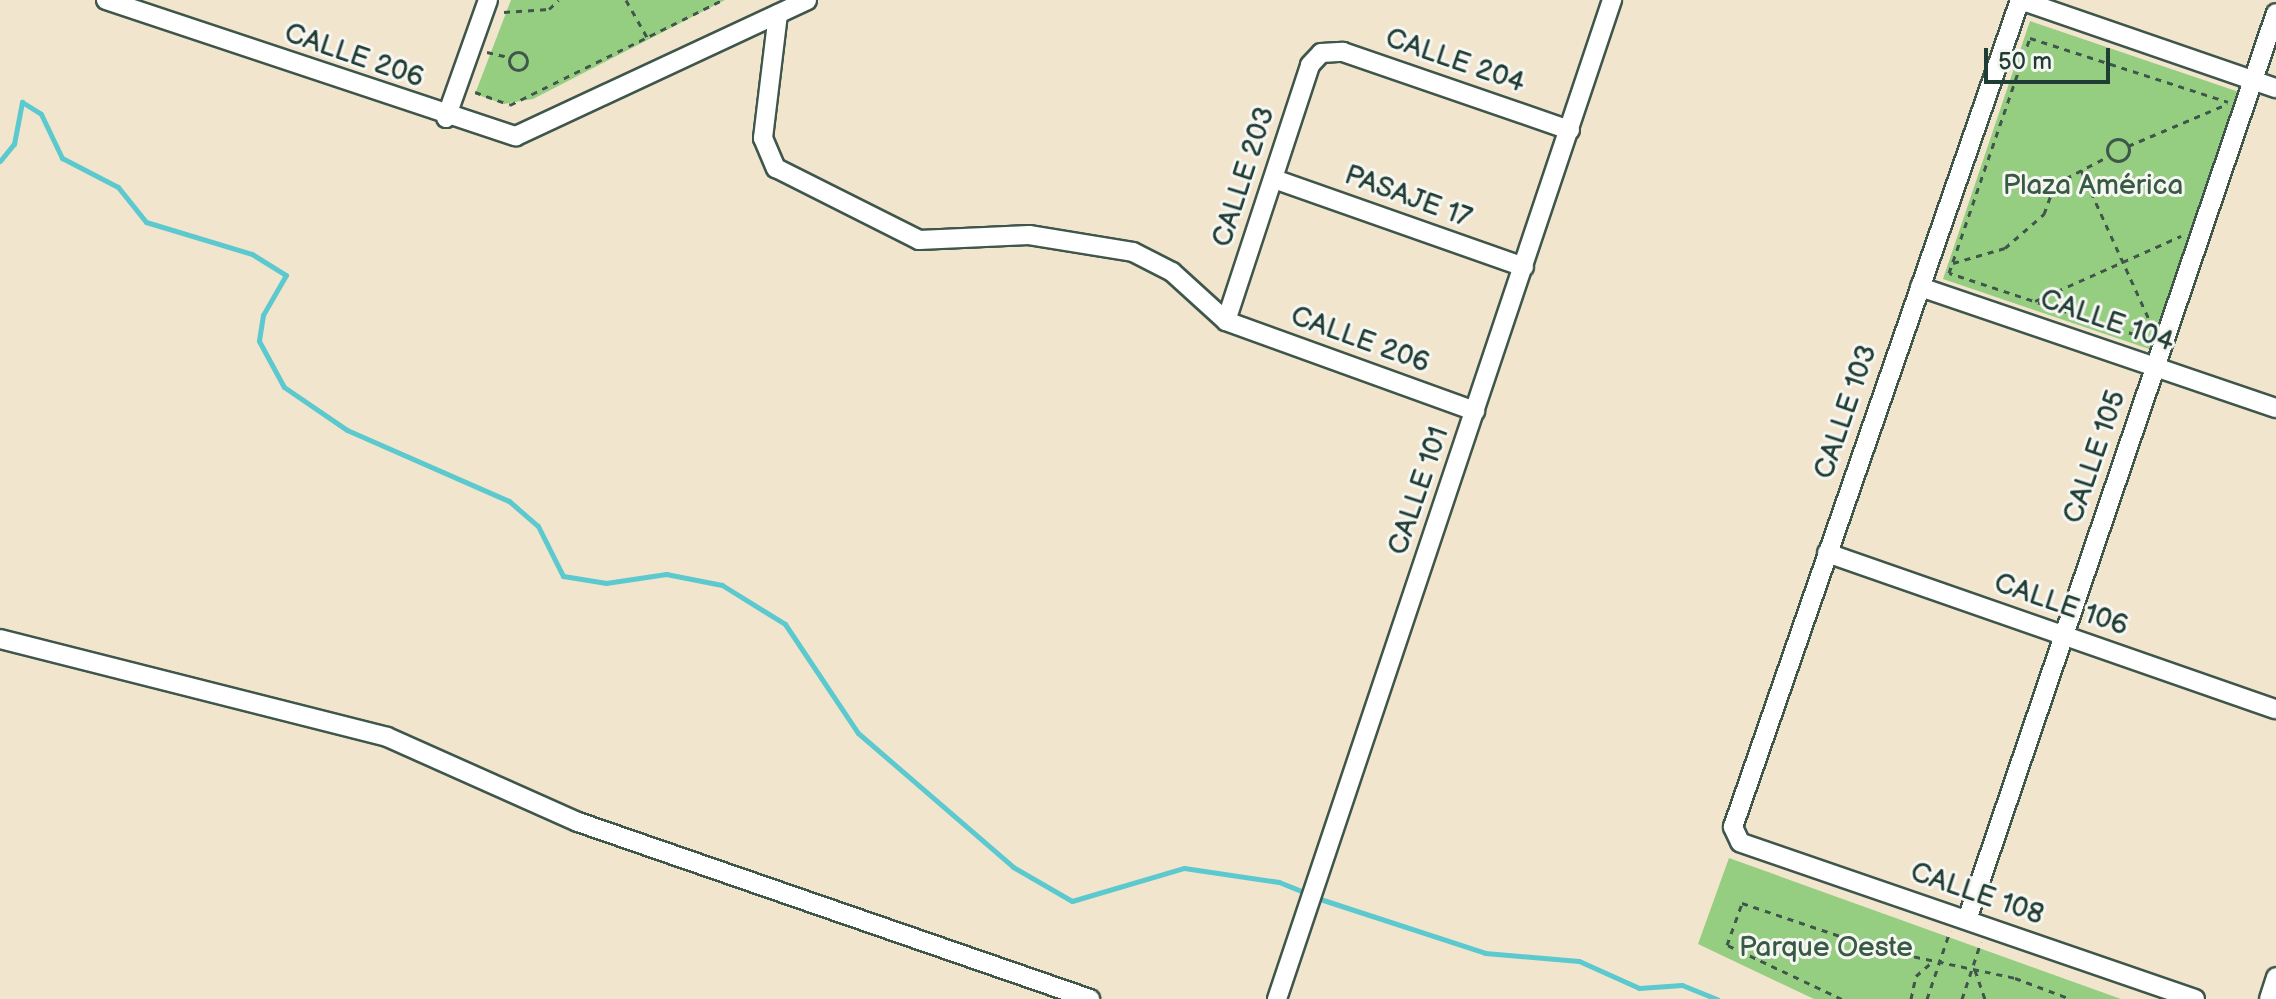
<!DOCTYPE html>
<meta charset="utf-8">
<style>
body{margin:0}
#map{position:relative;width:2276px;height:999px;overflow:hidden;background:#f2e5ce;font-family:"Balsamiq Sans",sans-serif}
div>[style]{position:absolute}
.green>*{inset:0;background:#96ce81}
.stream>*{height:5px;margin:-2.5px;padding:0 2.5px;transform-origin:2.5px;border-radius:2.5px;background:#5cc9cf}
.path>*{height:3px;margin-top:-1.5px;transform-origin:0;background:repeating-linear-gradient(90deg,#3f564b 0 6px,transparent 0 12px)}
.path>.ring{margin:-1.5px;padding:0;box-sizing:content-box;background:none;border:3px solid #3f564b;border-radius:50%}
.roads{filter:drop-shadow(2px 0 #3f564b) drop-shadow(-2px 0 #3f564b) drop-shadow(0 2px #3f564b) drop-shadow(0 -2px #3f564b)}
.minor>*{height:18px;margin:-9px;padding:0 9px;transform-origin:9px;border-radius:9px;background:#fff}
span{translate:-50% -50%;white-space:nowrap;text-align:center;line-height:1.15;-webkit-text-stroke:6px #f6f6f2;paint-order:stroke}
.street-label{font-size:28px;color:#1f3d34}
.park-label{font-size:28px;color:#375a43}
.scale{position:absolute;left:1984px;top:48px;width:126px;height:36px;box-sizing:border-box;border:4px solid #1f3d34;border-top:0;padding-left:10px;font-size:24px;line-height:28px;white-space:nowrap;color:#1f3d34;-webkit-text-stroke:6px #f6f6f2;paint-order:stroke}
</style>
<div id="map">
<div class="green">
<div style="clip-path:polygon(511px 0,725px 0,533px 99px,504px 104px,475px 94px)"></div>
<div style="clip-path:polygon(2030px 21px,2242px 93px,2155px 351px,1943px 279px)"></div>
<div style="clip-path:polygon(1729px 858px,2121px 999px,1814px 999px,1698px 944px)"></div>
</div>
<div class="stream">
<div style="left:0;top:161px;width:22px;rotate:-51deg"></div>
<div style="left:14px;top:144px;width:43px;rotate:-79.2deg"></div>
<div style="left:22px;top:102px;width:22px;rotate:32deg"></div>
<div style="left:41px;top:114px;width:49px;rotate:64.5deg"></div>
<div style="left:62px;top:158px;width:63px;rotate:27.4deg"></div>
<div style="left:118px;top:187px;width:45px;rotate:51.3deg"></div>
<div style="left:146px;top:222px;width:111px;rotate:16.8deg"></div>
<div style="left:252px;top:254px;width:40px;rotate:32deg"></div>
<div style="left:286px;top:275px;width:46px;rotate:119.9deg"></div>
<div style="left:263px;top:315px;width:26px;rotate:99deg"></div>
<div style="left:259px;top:341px;width:52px;rotate:61.5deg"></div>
<div style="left:284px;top:387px;width:76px;rotate:34.3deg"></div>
<div style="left:347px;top:430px;width:177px;rotate:23.7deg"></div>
<div style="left:509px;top:501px;width:38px;rotate:41deg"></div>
<div style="left:538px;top:526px;width:56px;rotate:63.4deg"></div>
<div style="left:563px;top:576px;width:44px;rotate:9.2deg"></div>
<div style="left:606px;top:583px;width:61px;rotate:-8.5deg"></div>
<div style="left:666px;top:574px;width:57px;rotate:11.1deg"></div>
<div style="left:722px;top:585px;width:74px;rotate:31.8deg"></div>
<div style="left:785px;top:624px;width:131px;rotate:56.2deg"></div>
<div style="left:858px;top:733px;width:205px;rotate:40.8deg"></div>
<div style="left:1013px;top:867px;width:68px;rotate:30deg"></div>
<div style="left:1072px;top:901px;width:117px;rotate:-16.4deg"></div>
<div style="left:1184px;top:868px;width:96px;rotate:8.4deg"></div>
<div style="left:1279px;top:882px;width:31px;rotate:22deg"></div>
<div style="left:1317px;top:898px;width:177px;rotate:18.1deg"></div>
<div style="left:1485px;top:953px;width:94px;rotate:4.9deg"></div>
<div style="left:1579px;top:961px;width:66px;rotate:24.2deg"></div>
<div style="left:1639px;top:988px;width:43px;rotate:-4deg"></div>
<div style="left:1682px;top:985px;width:38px;rotate:22deg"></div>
</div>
<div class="path">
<div style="left:626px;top:0;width:43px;rotate:60.4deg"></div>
<div style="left:504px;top:12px;width:45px;rotate:-3.8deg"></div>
<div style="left:549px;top:9px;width:13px;rotate:-42deg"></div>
<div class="ring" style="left:509px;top:52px;width:15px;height:15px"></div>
<div style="left:487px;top:52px;width:23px;rotate:13deg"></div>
<div style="left:475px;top:92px;width:37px;rotate:20deg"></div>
<div style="left:510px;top:105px;width:237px;rotate:-26.3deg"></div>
<div class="ring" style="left:2107px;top:139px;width:19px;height:19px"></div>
<div style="left:2128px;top:146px;width:108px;rotate:-23deg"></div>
<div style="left:2081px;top:170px;width:171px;rotate:65.5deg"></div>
<div style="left:1953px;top:263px;width:54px;rotate:-16.1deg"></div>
<div style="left:2005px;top:248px;width:52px;rotate:-41.1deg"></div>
<div style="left:2044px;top:214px;width:32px;rotate:-70deg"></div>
<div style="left:2055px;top:184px;width:61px;rotate:-27.4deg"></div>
<div style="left:2035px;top:301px;width:160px;rotate:-24deg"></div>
<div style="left:2146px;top:338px;width:207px;rotate:-161.7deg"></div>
<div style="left:1949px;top:273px;width:249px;rotate:-71deg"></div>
<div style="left:2030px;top:38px;width:208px;rotate:17.9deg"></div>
<div style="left:1975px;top:970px;width:31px;rotate:71deg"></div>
<div style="left:1842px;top:999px;width:127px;rotate:-154.8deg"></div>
<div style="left:1727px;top:945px;width:45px;rotate:-70.3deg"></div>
<div style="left:1742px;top:903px;width:145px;rotate:18.6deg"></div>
<div style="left:1879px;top:949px;width:139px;rotate:12deg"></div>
<div style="left:2015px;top:978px;width:60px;rotate:20.6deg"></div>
<div style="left:1911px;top:999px;width:24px;rotate:-78deg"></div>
<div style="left:1916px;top:976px;width:23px;rotate:-41deg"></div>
<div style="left:1927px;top:999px;width:72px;rotate:-71.3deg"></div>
<div style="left:1962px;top:999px;width:60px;rotate:-71.6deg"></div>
</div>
<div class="roads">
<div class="minor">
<div style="left:106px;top:0;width:432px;rotate:18.4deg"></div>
<div style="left:516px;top:136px;width:321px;rotate:-25deg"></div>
<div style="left:778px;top:14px;width:125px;rotate:96.9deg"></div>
<div style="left:763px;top:138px;width:33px;rotate:67deg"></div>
<div style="left:776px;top:168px;width:160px;rotate:26.7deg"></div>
<div style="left:919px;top:240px;width:110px;rotate:-2.6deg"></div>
<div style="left:1029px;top:235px;width:105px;rotate:9.3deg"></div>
<div style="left:1133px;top:252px;width:44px;rotate:27.1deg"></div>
<div style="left:1172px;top:272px;width:73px;rotate:42.2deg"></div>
<div style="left:1226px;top:321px;width:265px;rotate:19.9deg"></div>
<div style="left:446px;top:118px;width:125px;rotate:-70.4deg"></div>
<div style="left:1274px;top:179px;width:265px;rotate:19.4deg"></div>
<div style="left:1920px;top:287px;width:376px;rotate:18.8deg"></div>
<div style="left:1226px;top:321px;width:269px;rotate:-71.8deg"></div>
<div style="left:1310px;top:65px;width:16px;rotate:-47deg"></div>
<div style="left:1321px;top:53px;width:22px;rotate:-3deg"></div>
<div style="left:1343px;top:52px;width:240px;rotate:19deg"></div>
<div style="left:1827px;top:553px;width:475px;rotate:19.2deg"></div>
<div style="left:0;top:639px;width:399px;rotate:14.2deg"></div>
<div style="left:387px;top:737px;width:209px;rotate:24deg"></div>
<div style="left:578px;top:822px;width:542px;rotate:19.07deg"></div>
<div style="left:1967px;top:920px;width:958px;rotate:-71.19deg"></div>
<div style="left:1277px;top:999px;width:1054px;rotate:-71.46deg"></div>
<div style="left:2195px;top:999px;width:481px;rotate:-161deg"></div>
<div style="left:1740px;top:842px;width:17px;rotate:-115deg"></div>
<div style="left:1733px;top:827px;width:875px;rotate:-70.86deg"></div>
<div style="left:2020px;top:0;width:271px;rotate:19deg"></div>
<div style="left:2269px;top:999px;width:23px;rotate:-72deg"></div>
</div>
</div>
<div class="street-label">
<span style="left:354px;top:56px;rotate:19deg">CALLE 206</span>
<span style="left:1455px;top:61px;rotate:19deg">CALLE 204</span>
<span style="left:1244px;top:177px;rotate:-72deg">CALLE 203</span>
<span style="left:1408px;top:197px;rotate:20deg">PASAJE 17</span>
<span style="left:2107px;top:321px;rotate:19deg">CALLE 104</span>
<span style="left:1360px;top:340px;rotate:20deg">CALLE 206</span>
<span style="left:1846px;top:412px;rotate:-71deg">CALLE 103</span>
<span style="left:2095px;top:457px;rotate:-71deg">CALLE 105</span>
<span style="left:1419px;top:491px;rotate:-71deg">CALLE 101</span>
<span style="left:2061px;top:605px;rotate:19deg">CALLE 106</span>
<span style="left:1977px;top:894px;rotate:19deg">CALLE 108</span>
</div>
<div class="park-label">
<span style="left:2093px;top:186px">Plaza América</span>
<span style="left:1826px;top:948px">Parque Oeste</span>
</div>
<div class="scale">50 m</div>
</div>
